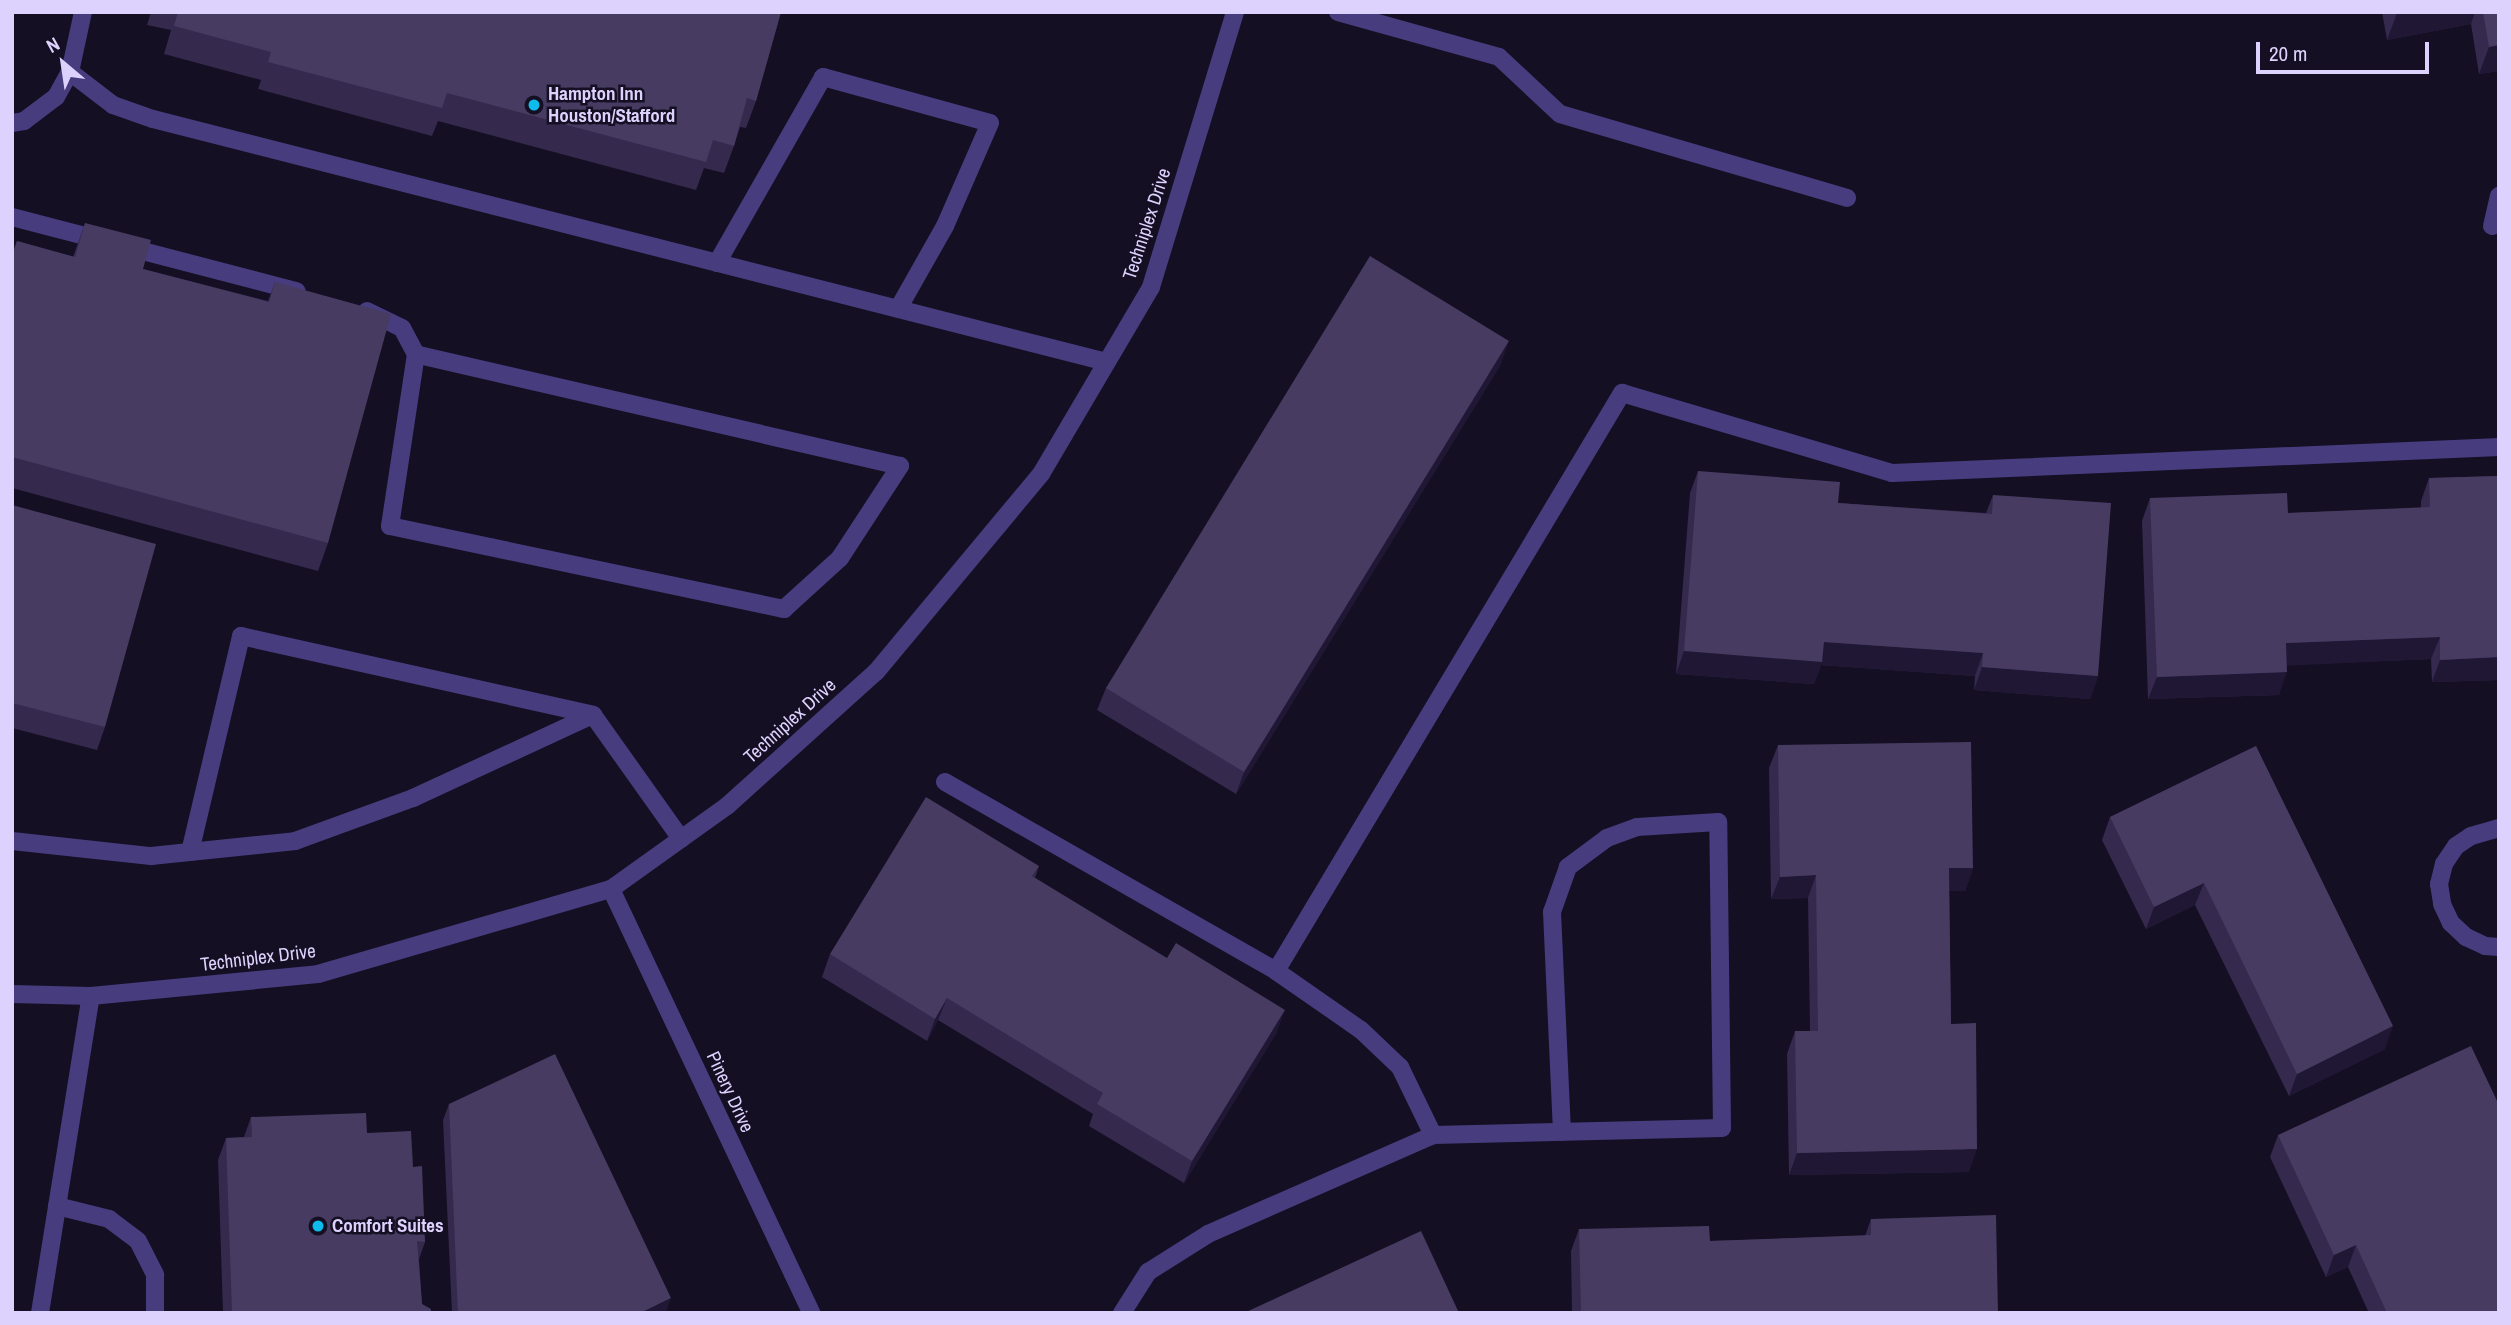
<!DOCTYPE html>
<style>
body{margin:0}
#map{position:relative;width:2511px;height:1325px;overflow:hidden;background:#140f22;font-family:"Archivo Narrow",sans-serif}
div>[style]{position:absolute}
.service>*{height:18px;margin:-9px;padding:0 9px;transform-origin:9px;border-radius:9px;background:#473c7e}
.minor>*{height:18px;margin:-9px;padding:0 9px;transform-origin:9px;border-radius:9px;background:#473c7e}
.wall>*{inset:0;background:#35294e}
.shaded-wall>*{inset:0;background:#201735}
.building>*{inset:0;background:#473b61}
.dots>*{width:19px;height:19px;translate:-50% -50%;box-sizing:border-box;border:4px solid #140f22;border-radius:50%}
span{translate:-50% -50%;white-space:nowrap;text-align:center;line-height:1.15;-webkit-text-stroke:5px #140f22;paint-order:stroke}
.poi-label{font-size:19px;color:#dcd2fd;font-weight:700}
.left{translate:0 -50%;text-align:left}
.street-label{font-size:19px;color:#dcd2fd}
.frame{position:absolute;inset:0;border:14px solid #dcd2fd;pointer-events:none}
.north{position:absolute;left:28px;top:28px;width:70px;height:70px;-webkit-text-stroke:5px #140f22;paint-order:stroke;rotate:331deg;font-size:19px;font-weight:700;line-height:28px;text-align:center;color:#dcd2fd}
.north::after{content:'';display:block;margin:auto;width:24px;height:32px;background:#dcd2fd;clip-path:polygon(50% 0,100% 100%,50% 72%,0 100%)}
.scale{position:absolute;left:2256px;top:42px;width:173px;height:32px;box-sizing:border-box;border:4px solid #dcd2fd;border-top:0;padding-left:9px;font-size:21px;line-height:24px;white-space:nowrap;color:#dcd2fd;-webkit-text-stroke:5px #140f22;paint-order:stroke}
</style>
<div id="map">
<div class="service">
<div style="left:1338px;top:12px;width:167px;rotate:15.6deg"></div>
<div style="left:1499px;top:57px;width:83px;rotate:43.1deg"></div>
<div style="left:1560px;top:114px;width:299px;rotate:16.3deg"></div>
<div style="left:70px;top:72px;width:54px;rotate:37.5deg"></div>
<div style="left:113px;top:105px;width:42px;rotate:19.3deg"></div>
<div style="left:153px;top:119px;width:983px;rotate:14.3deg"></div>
<div style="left:12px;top:123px;width:12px;rotate:-9deg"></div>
<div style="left:24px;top:121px;width:40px;rotate:-37deg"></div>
<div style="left:56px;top:97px;width:29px;rotate:-61deg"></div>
<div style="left:70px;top:72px;width:61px;rotate:-77.8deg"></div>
<div style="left:12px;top:217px;width:294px;rotate:14.6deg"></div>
<div style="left:2492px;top:226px;width:31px;rotate:-77deg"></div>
<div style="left:717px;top:263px;width:214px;rotate:-60.3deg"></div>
<div style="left:823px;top:77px;width:173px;rotate:15.4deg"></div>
<div style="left:990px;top:123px;width:112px;rotate:113.6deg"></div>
<div style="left:945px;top:226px;width:95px;rotate:119.5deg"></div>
<div style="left:367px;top:311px;width:39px;rotate:26deg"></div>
<div style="left:402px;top:328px;width:30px;rotate:62deg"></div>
<div style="left:416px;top:354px;width:174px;rotate:98.6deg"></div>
<div style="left:390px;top:526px;width:403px;rotate:11.9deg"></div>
<div style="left:784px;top:609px;width:76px;rotate:-42.3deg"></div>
<div style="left:840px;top:558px;width:110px;rotate:-56.9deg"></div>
<div style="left:900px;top:466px;width:497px;rotate:-167deg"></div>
<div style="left:945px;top:782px;width:381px;rotate:29.7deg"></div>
<div style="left:1276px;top:971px;width:103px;rotate:34.8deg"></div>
<div style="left:1361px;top:1030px;width:54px;rotate:43.5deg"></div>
<div style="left:1400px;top:1067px;width:76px;rotate:64.1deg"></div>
<div style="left:2499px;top:828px;width:29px;rotate:164deg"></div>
<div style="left:2471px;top:836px;width:18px;rotate:146deg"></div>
<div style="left:2456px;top:846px;width:22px;rotate:124deg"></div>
<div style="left:2444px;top:864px;width:21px;rotate:104deg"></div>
<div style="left:2439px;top:884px;width:20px;rotate:81deg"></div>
<div style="left:2442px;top:904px;width:21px;rotate:65deg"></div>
<div style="left:2451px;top:923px;width:21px;rotate:43deg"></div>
<div style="left:2466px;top:937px;width:21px;rotate:25deg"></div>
<div style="left:2485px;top:946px;width:14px;rotate:4deg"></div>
<div style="left:12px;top:841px;width:140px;rotate:6.2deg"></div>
<div style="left:151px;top:856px;width:145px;rotate:-5.9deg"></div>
<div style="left:295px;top:841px;width:126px;rotate:-20deg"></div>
<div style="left:413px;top:798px;width:198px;rotate:-24.8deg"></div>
<div style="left:593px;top:715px;width:152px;rotate:54.6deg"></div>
<div style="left:190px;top:852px;width:222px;rotate:-76.7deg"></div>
<div style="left:241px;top:636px;width:361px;rotate:12.6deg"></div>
<div style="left:1276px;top:971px;width:674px;rotate:-59.09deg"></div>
<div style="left:1622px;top:393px;width:282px;rotate:16.5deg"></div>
<div style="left:1892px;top:473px;width:608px;rotate:-2.45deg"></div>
<div style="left:57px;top:1206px;width:54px;rotate:14deg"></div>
<div style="left:109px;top:1219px;width:36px;rotate:37deg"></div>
<div style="left:138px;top:1241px;width:38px;rotate:63deg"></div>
<div style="left:155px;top:1275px;width:38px;rotate:90deg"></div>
<div style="left:40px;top:1313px;width:321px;rotate:-80.9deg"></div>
<div style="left:1122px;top:1313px;width:49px;rotate:-57.6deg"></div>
<div style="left:1148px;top:1272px;width:71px;rotate:-32.3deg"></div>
<div style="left:1208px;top:1234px;width:246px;rotate:-23.7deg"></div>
<div style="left:1433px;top:1135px;width:289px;rotate:-1.4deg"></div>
<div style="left:1722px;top:1128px;width:306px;rotate:-90.7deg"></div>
<div style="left:1718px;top:822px;width:81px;rotate:176.5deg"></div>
<div style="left:1637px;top:827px;width:32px;rotate:160deg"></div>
<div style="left:1607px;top:838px;width:49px;rotate:143.4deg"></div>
<div style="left:1568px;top:867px;width:48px;rotate:109.6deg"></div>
<div style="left:1552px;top:912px;width:220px;rotate:87.4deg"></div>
</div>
<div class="minor">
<div style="left:611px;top:889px;width:469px;rotate:64.7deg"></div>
<div style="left:12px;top:994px;width:79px;rotate:1.5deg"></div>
<div style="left:91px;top:996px;width:228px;rotate:-5.5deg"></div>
<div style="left:318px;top:974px;width:305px;rotate:-16.2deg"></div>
<div style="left:611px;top:889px;width:143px;rotate:-35.6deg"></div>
<div style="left:727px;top:806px;width:200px;rotate:-42deg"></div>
<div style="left:876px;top:672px;width:258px;rotate:-50.2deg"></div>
<div style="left:1041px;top:474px;width:217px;rotate:-59.5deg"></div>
<div style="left:1151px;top:287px;width:288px;rotate:-73deg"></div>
</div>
<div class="wall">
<div style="clip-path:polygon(151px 12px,781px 12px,756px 101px,746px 128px,740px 127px,734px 146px,724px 173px,704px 168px,696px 190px,438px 121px,432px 136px,258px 89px,261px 80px,164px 54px,171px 30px,147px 25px)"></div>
<div style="clip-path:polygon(2382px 12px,2499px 12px,2499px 71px,2479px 74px,2471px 24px,2387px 40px)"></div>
<div style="clip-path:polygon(85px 223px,143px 269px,268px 301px,275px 282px,328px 543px,318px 571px,12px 488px,12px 253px,17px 241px,73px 257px)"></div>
<div style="clip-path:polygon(1501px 364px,1236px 794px,1097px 710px,1106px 688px)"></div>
<div style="clip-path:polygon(1698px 471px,1838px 503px,1986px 513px,1993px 495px,2098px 676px,2090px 699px,1974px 690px,1975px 676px,1821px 665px,1814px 684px,1676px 674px,1690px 493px)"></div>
<div style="clip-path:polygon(2499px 476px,2499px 680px,2432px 682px,2431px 659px,2287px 665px,2279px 695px,2148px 699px,2142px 521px,2150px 498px,2288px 513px,2421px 508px,2421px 501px,2429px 478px)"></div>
<div style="clip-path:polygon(12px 505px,105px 727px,97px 750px,12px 728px)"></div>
<div style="clip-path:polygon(1778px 745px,1973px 868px,1965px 891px,1949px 891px,1951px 1024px,1969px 1172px,1789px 1175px,1787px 1054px,1795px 1031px,1810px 1031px,1808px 898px,1771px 899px,1769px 768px)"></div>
<div style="clip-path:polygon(2256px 746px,2385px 1049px,2289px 1096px,2195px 905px,2146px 929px,2102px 840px,2110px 817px)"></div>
<div style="clip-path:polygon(1039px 866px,1035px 878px,1277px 1032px,1184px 1183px,1089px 1126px,1093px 1114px,938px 1020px,927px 1041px,822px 977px,830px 954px)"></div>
<div style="clip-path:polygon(449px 1104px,666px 1313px,452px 1313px,443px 1120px)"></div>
<div style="clip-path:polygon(251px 1117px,367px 1133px,413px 1167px,425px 1242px,419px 1259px,422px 1304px,431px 1313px,223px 1313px,218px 1160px,226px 1138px,244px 1137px)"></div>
<div style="clip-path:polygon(2278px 1135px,2499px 1313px,2369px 1313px,2348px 1267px,2326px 1277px,2270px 1157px)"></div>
<div style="clip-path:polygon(1871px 1219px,1998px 1313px,1572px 1313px,1571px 1251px,1579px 1229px,1710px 1241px,1865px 1236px)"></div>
</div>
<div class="shaded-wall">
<div style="clip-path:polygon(2475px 12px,2471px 24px,2387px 40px,2397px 13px)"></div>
<div style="clip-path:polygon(2499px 45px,2499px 71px,2479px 74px,2489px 47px)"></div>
<div style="clip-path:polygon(1509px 341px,1501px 364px,1236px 794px,1244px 772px)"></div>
<div style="clip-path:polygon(2440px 637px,2431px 659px,2278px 666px,2286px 643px)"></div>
<div style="clip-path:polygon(1824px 642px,1983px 653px,1975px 676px,1821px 665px,1814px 684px,1676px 674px,1684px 651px)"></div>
<div style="clip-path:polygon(2499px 657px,2499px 680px,2432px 682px,2440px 660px)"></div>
<div style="clip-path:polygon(1982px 667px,2098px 676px,2090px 699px,1974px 690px)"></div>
<div style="clip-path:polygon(2287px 672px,2279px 695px,2148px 699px,2157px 677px)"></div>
<div style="clip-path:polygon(1949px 868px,1973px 868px,1965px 891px,1941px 891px)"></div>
<div style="clip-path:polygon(1816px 875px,1808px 898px,1771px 899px,1780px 877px)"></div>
<div style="clip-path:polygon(2204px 883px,2195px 905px,2146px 929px,2154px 907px)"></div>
<div style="clip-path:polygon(947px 998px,938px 1020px,927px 1041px,935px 1019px)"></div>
<div style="clip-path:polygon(1285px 1010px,1277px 1032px,1184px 1183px,1192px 1161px)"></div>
<div style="clip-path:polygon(2393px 1026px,2385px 1049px,2289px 1096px,2297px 1074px)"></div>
<div style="clip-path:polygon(1977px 1149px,1969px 1172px,1789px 1175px,1797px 1153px)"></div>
<div style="clip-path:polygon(2356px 1245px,2348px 1267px,2326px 1277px,2334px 1255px)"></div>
<div style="clip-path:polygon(671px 1298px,666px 1313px,640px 1313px)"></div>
</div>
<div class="building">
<div style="clip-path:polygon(178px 12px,781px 12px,756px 101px,747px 98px,734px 146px,713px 140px,706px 162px,447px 93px,442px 108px,268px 62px,271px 52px,174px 26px)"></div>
<div style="clip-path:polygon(2483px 12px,2499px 12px,2499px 45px,2489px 47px)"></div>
<div style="clip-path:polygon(85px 223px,151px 240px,143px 269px,269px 302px,275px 282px,391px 314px,328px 543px,12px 457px,12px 257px,17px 241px,75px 257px)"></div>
<div style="clip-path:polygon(1370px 256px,1509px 341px,1244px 772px,1106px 688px)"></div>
<div style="clip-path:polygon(1698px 471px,1840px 482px,1838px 503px,1992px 514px,1993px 495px,2111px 503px,2098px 676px,1982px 667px,1983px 653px,1824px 642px,1822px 662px,1684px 651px)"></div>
<div style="clip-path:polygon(2499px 476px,2499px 657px,2440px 660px,2440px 637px,2286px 643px,2287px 672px,2157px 677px,2150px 498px,2287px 493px,2288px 513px,2430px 507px,2429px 478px)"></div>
<div style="clip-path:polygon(12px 505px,156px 544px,105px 727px,12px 703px)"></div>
<div style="clip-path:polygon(1971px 742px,1973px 868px,1949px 868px,1951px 1024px,1976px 1023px,1977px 1149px,1797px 1153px,1795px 1031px,1818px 1031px,1816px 875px,1780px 877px,1778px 745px)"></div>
<div style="clip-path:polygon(2256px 746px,2393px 1026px,2297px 1074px,2204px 883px,2154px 907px,2110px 817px)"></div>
<div style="clip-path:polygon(926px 797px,1039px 866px,1032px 876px,1167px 958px,1176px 943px,1285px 1010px,1192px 1161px,1097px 1104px,1103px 1093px,947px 998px,935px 1019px,830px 954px)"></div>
<div style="clip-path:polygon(2471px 1046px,2499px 1105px,2499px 1313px,2387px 1313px,2356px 1245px,2334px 1255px,2278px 1135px)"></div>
<div style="clip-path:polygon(555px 1054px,671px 1298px,640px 1313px,458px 1313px,449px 1104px)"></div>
<div style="clip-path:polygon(366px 1113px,367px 1133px,411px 1131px,413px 1167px,422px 1166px,425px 1242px,417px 1241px,422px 1304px,431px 1309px,431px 1313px,232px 1313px,226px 1138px,252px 1137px,251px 1117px)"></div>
<div style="clip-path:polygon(1996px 1215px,1998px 1313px,1581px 1313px,1579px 1229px,1709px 1226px,1710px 1241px,1871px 1235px,1871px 1219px)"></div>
<div style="clip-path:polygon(1421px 1231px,1459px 1313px,1244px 1313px)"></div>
</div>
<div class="dots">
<div style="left:534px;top:105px;background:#0dbbed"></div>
<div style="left:318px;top:1226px;background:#0dbbed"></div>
</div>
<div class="poi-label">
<span class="left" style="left:548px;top:105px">Hampton Inn<br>Houston/Stafford</span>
<span class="left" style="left:332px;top:1226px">Comfort Suites</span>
</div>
<div class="street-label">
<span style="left:1147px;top:224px;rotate:-72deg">Techniplex Drive</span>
<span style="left:790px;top:721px;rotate:-42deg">Techniplex Drive</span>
<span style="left:258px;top:958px;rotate:-7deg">Techniplex Drive</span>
<span style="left:730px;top:1092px;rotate:65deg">Pinery Drive</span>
</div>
<div class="frame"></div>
<div class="north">N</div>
<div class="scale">20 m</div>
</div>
